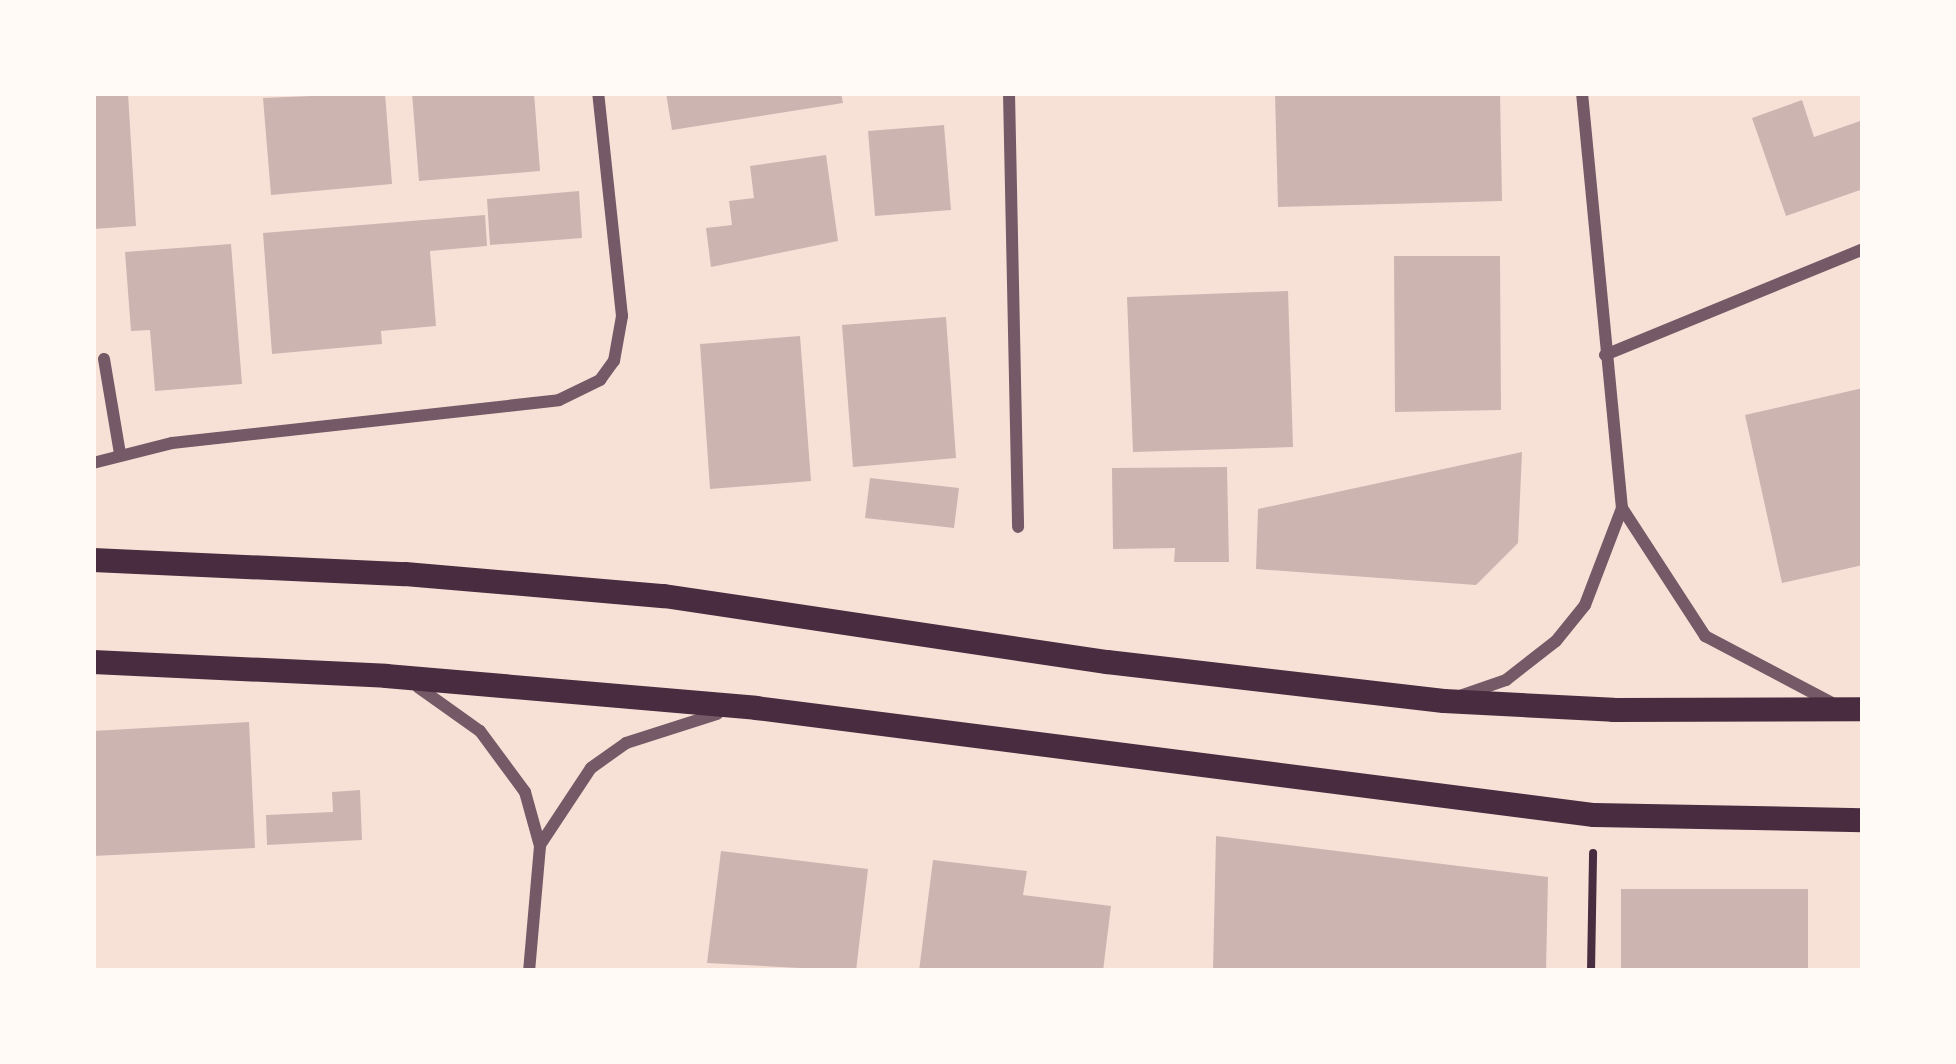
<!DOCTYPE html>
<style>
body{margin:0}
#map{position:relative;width:1956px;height:1064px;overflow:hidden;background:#f7e1d7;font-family:Roboto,sans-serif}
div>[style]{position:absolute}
.building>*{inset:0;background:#ccb4b1}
.path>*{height:8px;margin:-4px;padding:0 4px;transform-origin:4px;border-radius:4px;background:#4a2c40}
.minor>*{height:12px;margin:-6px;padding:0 6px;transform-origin:6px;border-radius:6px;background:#755966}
.secondary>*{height:24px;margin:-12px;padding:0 12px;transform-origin:12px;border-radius:12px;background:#4a2c40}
span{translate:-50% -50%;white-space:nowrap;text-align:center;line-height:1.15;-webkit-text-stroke:12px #fffaf5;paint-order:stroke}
.frame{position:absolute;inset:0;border:96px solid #fffaf5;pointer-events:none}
</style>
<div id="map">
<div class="building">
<div style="clip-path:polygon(93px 93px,128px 93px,136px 226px,93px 229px)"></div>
<div style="clip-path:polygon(385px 93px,392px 184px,271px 195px,263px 98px)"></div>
<div style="clip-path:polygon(412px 93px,534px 93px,540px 171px,419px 181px)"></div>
<div style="clip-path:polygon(666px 93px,841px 93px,843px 103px,672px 130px)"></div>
<div style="clip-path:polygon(1275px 93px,1500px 93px,1502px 201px,1278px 207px)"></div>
<div style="clip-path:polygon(1802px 100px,1814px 137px,1863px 120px,1863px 189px,1786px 216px,1752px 118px)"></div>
<div style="clip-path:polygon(944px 125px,951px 210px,875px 216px,868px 131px)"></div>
<div style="clip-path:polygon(826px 155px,838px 241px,711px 267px,706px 228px,732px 225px,729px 201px,754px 198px,750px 166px)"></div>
<div style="clip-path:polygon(579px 191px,582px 238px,490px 245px,487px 199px)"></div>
<div style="clip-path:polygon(485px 215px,487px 246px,430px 251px,436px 326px,381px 331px,382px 344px,272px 354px,263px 233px)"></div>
<div style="clip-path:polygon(231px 244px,242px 384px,155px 391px,150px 330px,131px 331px,125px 252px)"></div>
<div style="clip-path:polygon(1394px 256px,1500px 256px,1501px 410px,1395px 412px)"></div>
<div style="clip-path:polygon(1288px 291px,1293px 447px,1133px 452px,1127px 297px)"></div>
<div style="clip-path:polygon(946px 317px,956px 458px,853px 467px,842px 325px)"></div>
<div style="clip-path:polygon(800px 336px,811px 481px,710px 489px,700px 344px)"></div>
<div style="clip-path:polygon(1863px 388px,1863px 565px,1782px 583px,1745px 415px)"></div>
<div style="clip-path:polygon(1522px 452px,1518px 543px,1476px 585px,1256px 569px,1258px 509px)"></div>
<div style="clip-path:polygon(1227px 467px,1229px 562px,1174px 562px,1175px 548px,1113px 549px,1112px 468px)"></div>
<div style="clip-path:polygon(870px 478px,959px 488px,954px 528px,865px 518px)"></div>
<div style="clip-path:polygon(249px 722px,255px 848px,93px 856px,93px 731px)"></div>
<div style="clip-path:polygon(360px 790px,362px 840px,267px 845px,266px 815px,333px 812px,332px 792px)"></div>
<div style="clip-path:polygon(1216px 836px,1548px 877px,1546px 971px,1213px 971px)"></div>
<div style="clip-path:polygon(721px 851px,868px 869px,856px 971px,707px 963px)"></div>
<div style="clip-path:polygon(933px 860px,1027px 871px,1023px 895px,1111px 906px,1103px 971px,919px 971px)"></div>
<div style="clip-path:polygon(1621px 889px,1808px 889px,1808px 971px,1621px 971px)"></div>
</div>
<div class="path">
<div style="left:1591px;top:971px;width:118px;rotate:-89deg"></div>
</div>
<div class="minor">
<div style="left:1009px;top:93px;width:434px;rotate:88.8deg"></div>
<div style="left:1582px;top:93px;width:417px;rotate:84.5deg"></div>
<div style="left:1622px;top:508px;width:153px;rotate:57deg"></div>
<div style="left:1705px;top:636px;width:146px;rotate:27.8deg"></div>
<div style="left:1605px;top:355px;width:279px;rotate:-22.3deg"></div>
<div style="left:104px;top:359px;width:96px;rotate:80.4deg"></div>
<div style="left:93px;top:463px;width:81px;rotate:-14.2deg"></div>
<div style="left:172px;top:443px;width:389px;rotate:-6.3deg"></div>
<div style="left:559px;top:400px;width:46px;rotate:-26deg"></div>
<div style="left:600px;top:380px;width:24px;rotate:-54deg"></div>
<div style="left:614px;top:361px;width:46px;rotate:-79.9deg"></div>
<div style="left:622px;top:316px;width:224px;rotate:-96.1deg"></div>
<div style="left:418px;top:687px;width:76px;rotate:35.4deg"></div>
<div style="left:480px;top:731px;width:76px;rotate:53.6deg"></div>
<div style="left:525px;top:792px;width:56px;rotate:74.5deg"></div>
<div style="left:540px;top:846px;width:125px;rotate:95deg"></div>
<div style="left:1460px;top:696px;width:49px;rotate:-19.2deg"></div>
<div style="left:1506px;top:680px;width:63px;rotate:-38deg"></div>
<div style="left:1556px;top:641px;width:46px;rotate:-51.1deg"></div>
<div style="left:1585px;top:605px;width:104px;rotate:-69.1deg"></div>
<div style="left:540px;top:845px;width:92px;rotate:-56.5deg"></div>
<div style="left:591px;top:768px;width:43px;rotate:-35.5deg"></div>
<div style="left:626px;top:743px;width:96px;rotate:-17.7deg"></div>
</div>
<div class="secondary">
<div style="left:93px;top:560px;width:312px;rotate:2.6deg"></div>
<div style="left:405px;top:574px;width:260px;rotate:4.9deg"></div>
<div style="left:664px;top:596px;width:448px;rotate:8.5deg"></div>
<div style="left:1107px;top:662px;width:339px;rotate:6.6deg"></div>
<div style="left:1444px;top:701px;width:169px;rotate:3deg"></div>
<div style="left:1613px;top:710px;width:250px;rotate:-0.2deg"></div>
<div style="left:93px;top:662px;width:293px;rotate:2.7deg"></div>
<div style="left:386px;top:676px;width:371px;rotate:4.9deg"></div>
<div style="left:756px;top:708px;width:845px;rotate:7.28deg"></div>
<div style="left:1594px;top:815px;width:269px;rotate:1.1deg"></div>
</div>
<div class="frame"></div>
</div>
